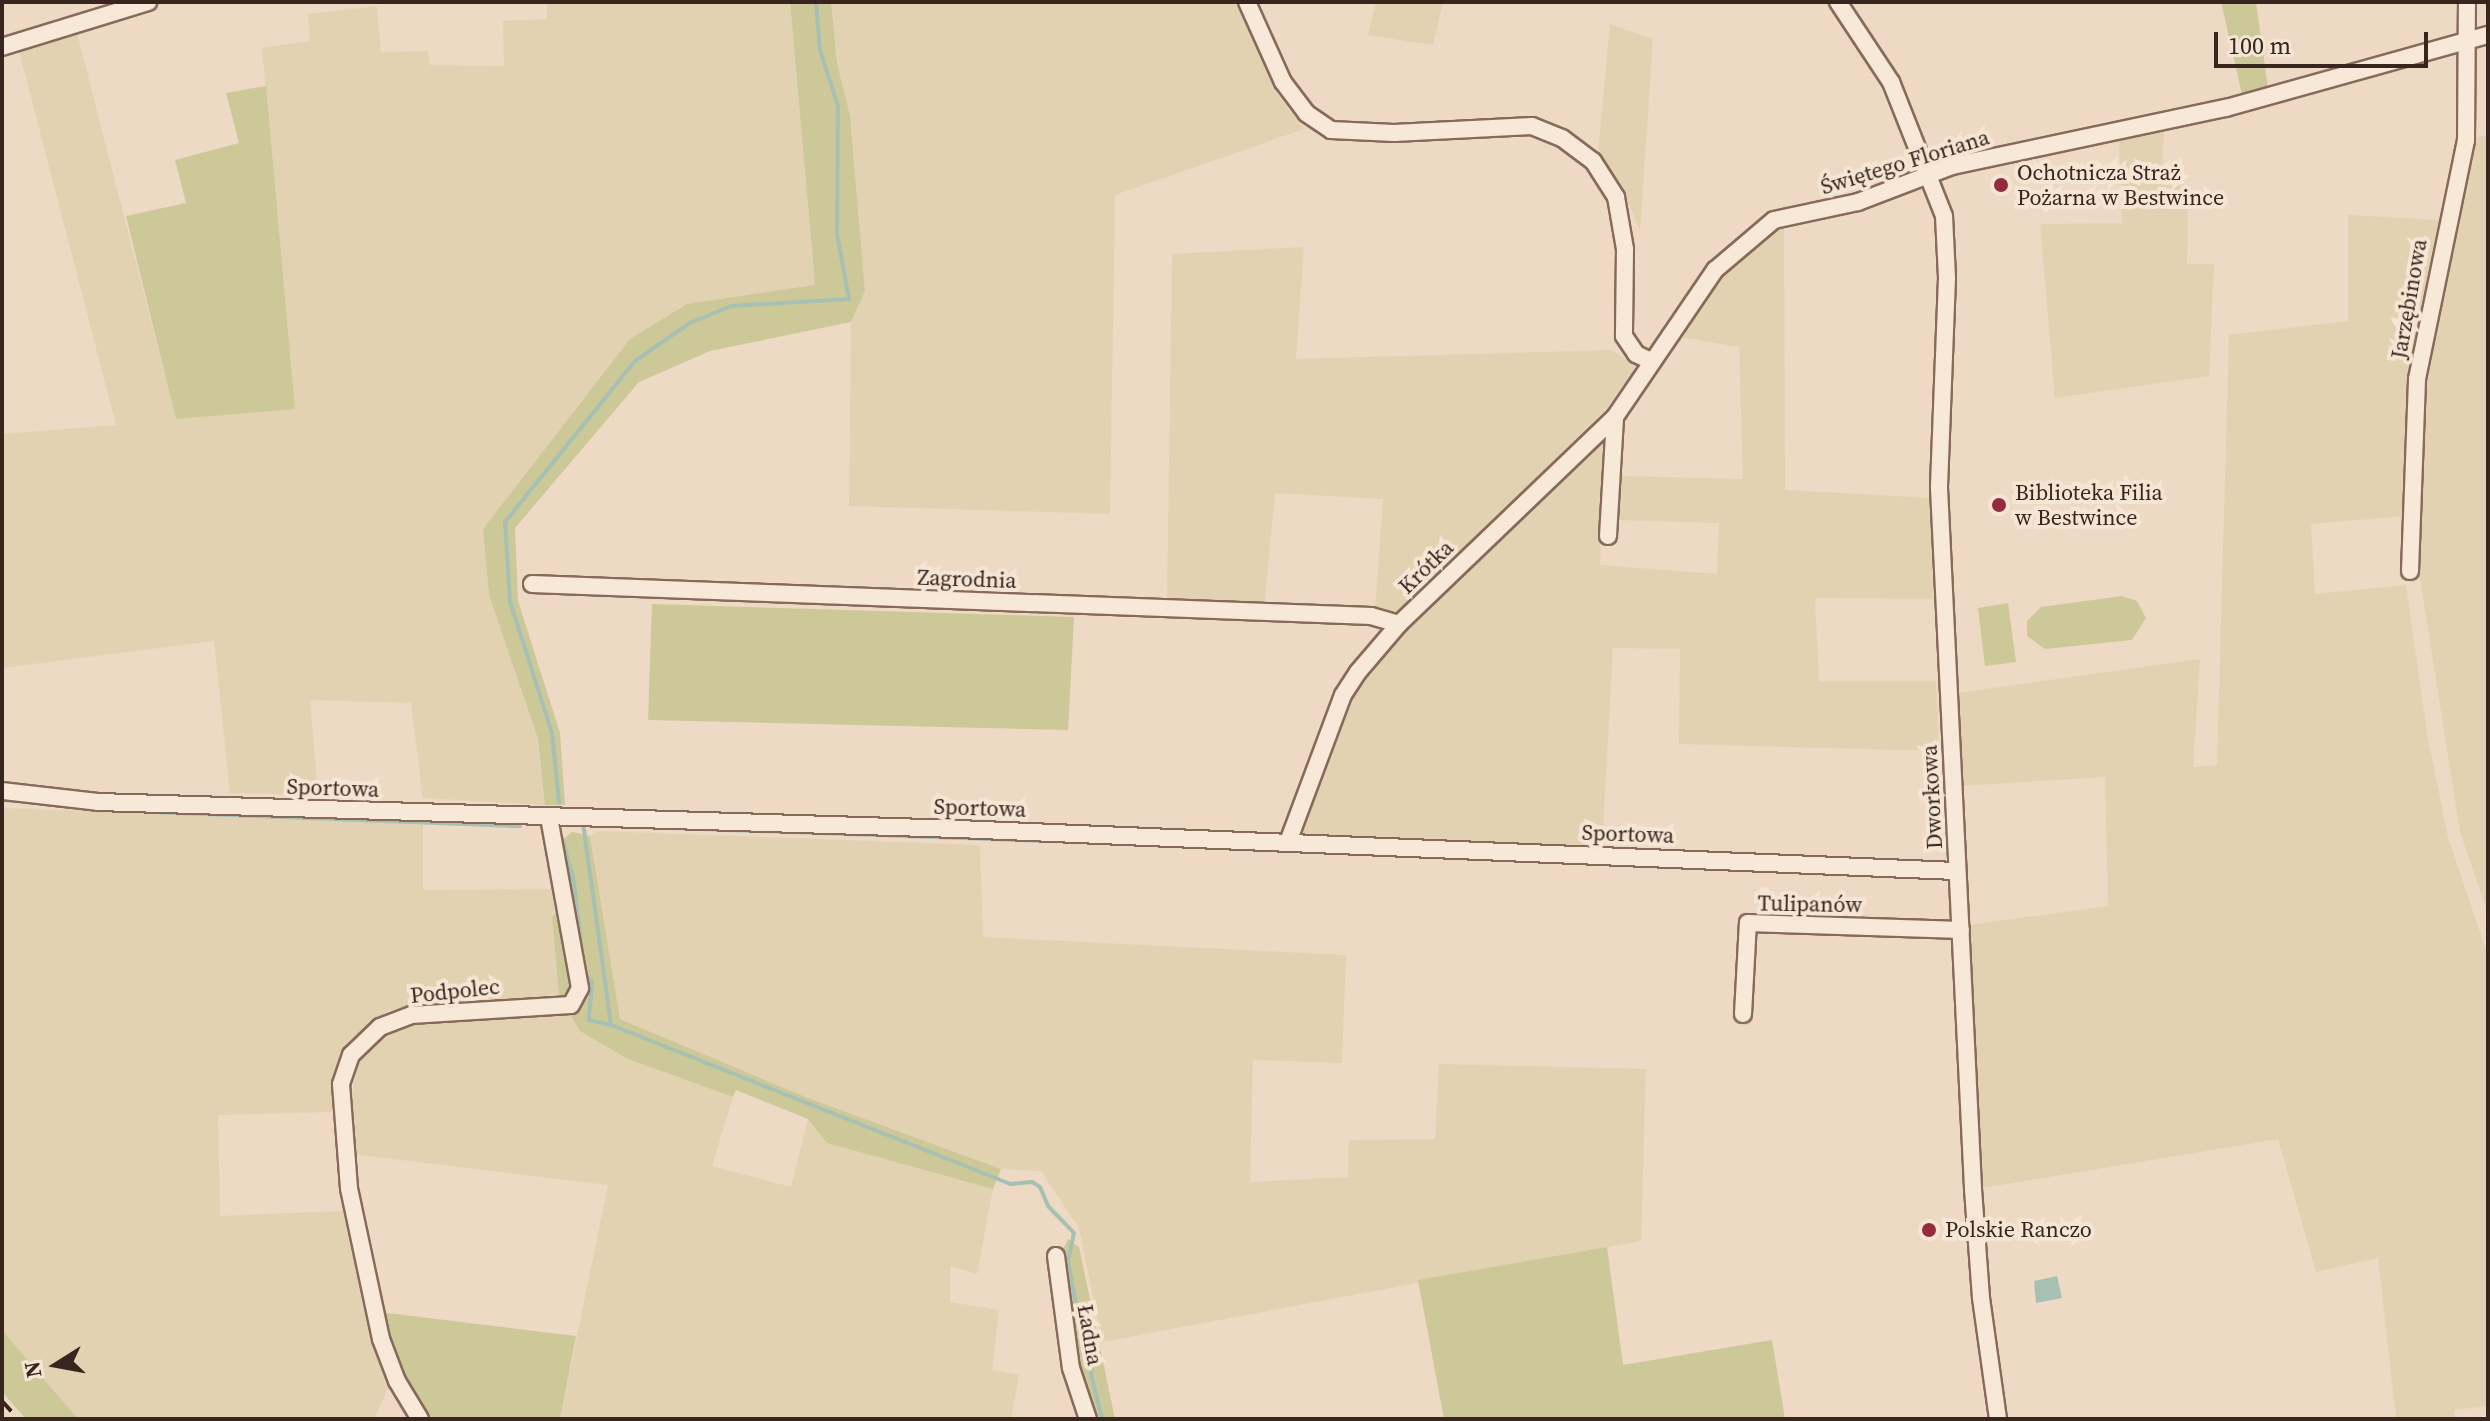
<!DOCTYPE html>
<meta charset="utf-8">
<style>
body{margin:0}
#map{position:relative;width:2490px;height:1421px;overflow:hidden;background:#eed9c4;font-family:"Source Serif 4",serif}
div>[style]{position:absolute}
.farmland>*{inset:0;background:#e3d2b1}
.green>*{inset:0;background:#ccc898}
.water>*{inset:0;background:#a6c1b4}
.stream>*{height:4px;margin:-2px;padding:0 2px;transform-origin:2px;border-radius:2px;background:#a6c1b4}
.roads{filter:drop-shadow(2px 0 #886a5b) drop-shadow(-2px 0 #886a5b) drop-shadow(0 2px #886a5b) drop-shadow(0 -2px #886a5b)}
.minor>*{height:16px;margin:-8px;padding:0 8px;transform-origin:8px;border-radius:8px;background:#f8e8d7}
.rail>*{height:4px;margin-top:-2px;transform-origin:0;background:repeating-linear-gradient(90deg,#38261e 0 14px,transparent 0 28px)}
.dots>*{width:22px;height:22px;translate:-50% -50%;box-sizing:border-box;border:4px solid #f5e5d4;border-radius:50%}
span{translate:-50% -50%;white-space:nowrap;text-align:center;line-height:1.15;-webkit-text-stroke:8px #f5e5d4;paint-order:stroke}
.street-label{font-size:22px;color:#38261e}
.poi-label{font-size:22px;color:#38261e}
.left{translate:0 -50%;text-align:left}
.frame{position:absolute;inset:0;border:4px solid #38261e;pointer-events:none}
.north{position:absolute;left:16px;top:1325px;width:80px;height:80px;-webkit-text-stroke:6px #f5e5d4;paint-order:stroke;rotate:259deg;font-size:22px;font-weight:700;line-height:32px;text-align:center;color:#38261e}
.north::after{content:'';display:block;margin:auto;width:28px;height:36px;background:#38261e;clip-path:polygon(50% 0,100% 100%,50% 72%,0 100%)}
.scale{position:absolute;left:2214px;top:32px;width:214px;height:36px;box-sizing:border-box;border:4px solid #38261e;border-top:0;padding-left:10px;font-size:24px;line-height:28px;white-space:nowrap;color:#38261e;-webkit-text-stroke:6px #f5e5d4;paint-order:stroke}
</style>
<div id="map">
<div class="farmland">
<div style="clip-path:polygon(547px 2px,790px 2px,815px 286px,687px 304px,483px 529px,489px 595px,538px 739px,545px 805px,423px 798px,411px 703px,310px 700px,318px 795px,230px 793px,214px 641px,2px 668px,2px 434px,116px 425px,19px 51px,77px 33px,176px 418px,294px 409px,262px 48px,310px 41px,308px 14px,377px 6px,381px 52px,428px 51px,430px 65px,504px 66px,503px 21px,547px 19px)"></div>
<div style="clip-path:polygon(831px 2px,1237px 2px,1277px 94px,1304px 129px,1115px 195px,1110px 514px,849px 506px,851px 322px,865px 291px,850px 115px,837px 63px)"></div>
<div style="clip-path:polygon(1376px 2px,1443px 2px,1433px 45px,1368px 35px)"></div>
<div style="clip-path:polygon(1610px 24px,1653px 39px,1640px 230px,1619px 182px,1598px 153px)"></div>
<div style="clip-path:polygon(2164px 127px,2161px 185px,2188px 186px,2187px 264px,2214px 264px,2209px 376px,2055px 398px,2040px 224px,2122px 223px,2119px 136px)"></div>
<div style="clip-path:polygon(2488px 135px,2488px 914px,2460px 832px,2419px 572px,2424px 379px,2472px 138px)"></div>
<div style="clip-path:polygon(2348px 215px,2439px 220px,2411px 376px,2407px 516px,2311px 524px,2315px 594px,2406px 585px,2428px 739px,2448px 837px,2488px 956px,2488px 1406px,2454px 1410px,2455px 1419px,2396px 1419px,2378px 1258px,2316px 1272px,2278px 1139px,1982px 1188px,1969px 925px,2108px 906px,2105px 777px,1961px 786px,1957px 693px,2200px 659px,2193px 767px,2217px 765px,2229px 335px,2348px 321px)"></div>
<div style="clip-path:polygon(1784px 225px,1785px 490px,1931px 498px,1933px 599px,1815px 598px,1819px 681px,1936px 681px,1939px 751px,1679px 744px,1680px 649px,1613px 648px,1602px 847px,1302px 834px,1352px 697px,1407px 629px,1605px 437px,1600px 565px,1717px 574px,1719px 523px,1616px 520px,1619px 476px,1743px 479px,1739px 347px,1680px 337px,1724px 274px)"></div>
<div style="clip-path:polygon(1304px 247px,1296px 359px,1612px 350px,1636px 366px,1605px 410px,1397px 614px,1375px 613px,1383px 499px,1275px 493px,1264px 607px,1167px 601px,1172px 254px)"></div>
<div style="clip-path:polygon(2px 808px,423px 823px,423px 890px,560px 889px,552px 918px,559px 995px,388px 1010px,345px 1051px,333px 1081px,332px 1112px,218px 1115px,220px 1216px,343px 1211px,372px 1344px,389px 1386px,374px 1419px,78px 1419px,2px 1330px)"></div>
<div style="clip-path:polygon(599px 831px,980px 845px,983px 937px,1346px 955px,1342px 1063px,1253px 1060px,1250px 1182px,1348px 1177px,1349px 1140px,1435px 1139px,1439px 1064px,1646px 1069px,1641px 1241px,1102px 1342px,1079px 1228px,1041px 1171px,1001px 1169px,808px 1098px,620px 1019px,590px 836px)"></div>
<div style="clip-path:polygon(569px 1012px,628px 1059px,733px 1097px,712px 1166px,791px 1187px,808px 1119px,828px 1143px,993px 1189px,977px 1274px,950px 1266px,950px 1302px,999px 1310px,992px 1370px,1019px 1375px,1011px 1419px,560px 1419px,608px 1185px,352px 1154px,348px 1117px,358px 1061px,384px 1036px,414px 1022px)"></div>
</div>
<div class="green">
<div style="clip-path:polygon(790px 2px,831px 2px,837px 63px,850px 115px,865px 291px,851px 322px,710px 351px,639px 382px,515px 528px,518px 601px,560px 733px,565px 805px,545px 805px,538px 739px,489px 595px,483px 529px,630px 339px,687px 304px,815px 285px)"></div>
<div style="clip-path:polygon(2221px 2px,2256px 2px,2268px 88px,2242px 94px)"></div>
<div style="clip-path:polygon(266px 86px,295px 409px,176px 419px,126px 216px,186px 203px,175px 160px,239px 143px,226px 93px)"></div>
<div style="clip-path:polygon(2122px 596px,2137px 601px,2146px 618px,2132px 640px,2045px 649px,2027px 636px,2027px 621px,2041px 607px)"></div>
<div style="clip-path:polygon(2008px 603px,2016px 662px,1985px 666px,1978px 608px)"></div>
<div style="clip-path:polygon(652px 604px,1074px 617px,1068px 730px,648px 720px)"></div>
<div style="clip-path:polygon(572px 832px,590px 836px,620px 1019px,808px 1098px,1001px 1169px,993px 1189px,827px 1143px,808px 1119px,736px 1090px,733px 1097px,628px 1059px,580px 1031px,559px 995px,552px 918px,569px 887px,559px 843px)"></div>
<div style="clip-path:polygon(1068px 1239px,1079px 1247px,1115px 1419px,1092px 1419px,1075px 1366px,1061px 1254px)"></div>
<div style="clip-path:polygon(1607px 1247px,1623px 1365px,1772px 1340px,1785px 1419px,1444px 1419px,1418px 1280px)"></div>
<div style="clip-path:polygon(380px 1312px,576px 1336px,560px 1419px,427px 1419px,402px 1379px)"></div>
<div style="clip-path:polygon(2px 1330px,78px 1419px,26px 1419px,2px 1392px)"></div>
</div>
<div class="water">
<div style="clip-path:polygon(2057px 1276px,2062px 1298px,2036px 1303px,2034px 1281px)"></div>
</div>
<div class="stream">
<div style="left:2px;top:800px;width:16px;rotate:4deg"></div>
<div style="left:559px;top:802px;width:69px;rotate:-95.8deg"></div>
<div style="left:552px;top:733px;width:139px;rotate:-107.7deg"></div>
<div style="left:510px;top:601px;width:79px;rotate:-93.6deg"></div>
<div style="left:505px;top:522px;width:207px;rotate:-51.1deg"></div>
<div style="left:635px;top:361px;width:67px;rotate:-34.6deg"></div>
<div style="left:690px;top:323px;width:44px;rotate:-22.5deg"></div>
<div style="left:731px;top:306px;width:118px;rotate:-3.4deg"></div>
<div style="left:849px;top:299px;width:66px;rotate:-100.5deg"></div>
<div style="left:837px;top:234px;width:128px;rotate:-89.6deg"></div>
<div style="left:838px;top:106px;width:59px;rotate:-107.8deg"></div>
<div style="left:820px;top:50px;width:48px;rotate:-94.8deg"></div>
<div style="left:43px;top:804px;width:51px;rotate:5.6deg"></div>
<div style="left:151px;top:812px;width:369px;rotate:2.2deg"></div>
<div style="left:583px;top:823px;width:204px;rotate:82.1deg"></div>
<div style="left:611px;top:1025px;width:430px;rotate:21.7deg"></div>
<div style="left:1010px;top:1184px;width:22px;rotate:-5deg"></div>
<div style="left:1032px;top:1182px;width:9px;rotate:32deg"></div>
<div style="left:1040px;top:1187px;width:21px;rotate:67deg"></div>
<div style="left:1048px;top:1206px;width:37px;rotate:46deg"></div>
<div style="left:1074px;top:1233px;width:30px;rotate:102deg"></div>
<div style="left:1068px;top:1262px;width:75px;rotate:79.3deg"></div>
<div style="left:1082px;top:1336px;width:23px;rotate:56deg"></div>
<div style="left:1095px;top:1355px;width:19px;rotate:102deg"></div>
<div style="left:1091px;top:1374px;width:46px;rotate:76.3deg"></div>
<div style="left:644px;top:827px;width:396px;rotate:2deg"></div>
<div style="left:562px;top:838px;width:46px;rotate:74.7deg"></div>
<div style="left:574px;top:882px;width:90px;rotate:83.6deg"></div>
<div style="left:584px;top:971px;width:14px;rotate:56deg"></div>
<div style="left:592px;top:983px;width:37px;rotate:95deg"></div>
<div style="left:589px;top:1020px;width:23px;rotate:13deg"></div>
</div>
<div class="roads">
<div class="minor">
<div style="left:1247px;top:2px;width:88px;rotate:65.8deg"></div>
<div style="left:1283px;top:82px;width:39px;rotate:53deg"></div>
<div style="left:1306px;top:113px;width:30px;rotate:34deg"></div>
<div style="left:1331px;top:130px;width:63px;rotate:2.7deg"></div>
<div style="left:1394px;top:133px;width:138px;rotate:-2.9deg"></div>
<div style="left:1532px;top:126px;width:32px;rotate:22deg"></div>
<div style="left:1562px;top:138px;width:39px;rotate:37deg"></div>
<div style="left:1593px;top:161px;width:43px;rotate:57.4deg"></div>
<div style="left:1616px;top:197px;width:53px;rotate:80.2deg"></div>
<div style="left:1625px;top:249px;width:87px;rotate:90.7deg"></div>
<div style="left:1624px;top:336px;width:22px;rotate:56deg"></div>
<div style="left:1636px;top:354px;width:17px;rotate:25deg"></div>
<div style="left:1838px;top:2px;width:96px;rotate:56.5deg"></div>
<div style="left:1891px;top:82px;width:144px;rotate:68.4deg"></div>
<div style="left:1944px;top:216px;width:62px;rotate:87.2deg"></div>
<div style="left:1947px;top:278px;width:210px;rotate:92.2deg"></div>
<div style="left:1939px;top:488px;width:702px;rotate:87.22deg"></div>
<div style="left:1973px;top:1189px;width:109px;rotate:85.8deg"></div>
<div style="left:1981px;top:1298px;width:122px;rotate:82deg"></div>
<div style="left:2px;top:47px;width:153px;rotate:-17.1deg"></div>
<div style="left:1608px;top:536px;width:119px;rotate:-86.6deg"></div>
<div style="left:2410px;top:571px;width:192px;rotate:-87.9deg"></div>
<div style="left:2417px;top:379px;width:243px;rotate:-78.4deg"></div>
<div style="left:2466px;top:141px;width:139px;rotate:-89.6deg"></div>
<div style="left:532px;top:584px;width:840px;rotate:2.18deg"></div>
<div style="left:1371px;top:616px;width:29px;rotate:16deg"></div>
<div style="left:2px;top:791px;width:97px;rotate:6.5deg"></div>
<div style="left:98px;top:802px;width:860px;rotate:1.8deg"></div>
<div style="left:958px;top:829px;width:1000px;rotate:2.41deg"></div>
<div style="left:1288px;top:842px;width:157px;rotate:-69.5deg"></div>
<div style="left:1343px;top:695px;width:27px;rotate:-57deg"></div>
<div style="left:1358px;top:672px;width:63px;rotate:-49.5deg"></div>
<div style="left:1399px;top:624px;width:299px;rotate:-43.8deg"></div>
<div style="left:1615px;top:417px;width:178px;rotate:-55.8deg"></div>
<div style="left:1715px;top:270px;width:77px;rotate:-40.3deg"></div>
<div style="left:1774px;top:220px;width:86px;rotate:-12.1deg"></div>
<div style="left:1858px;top:202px;width:101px;rotate:-21deg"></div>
<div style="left:1952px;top:166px;width:280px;rotate:-12deg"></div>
<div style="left:2226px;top:108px;width:272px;rotate:-15.6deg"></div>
<div style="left:1743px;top:1014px;width:91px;rotate:-86.9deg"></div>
<div style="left:1748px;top:923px;width:213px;rotate:1.9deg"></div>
<div style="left:1056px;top:1256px;width:113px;rotate:82.4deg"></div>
<div style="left:1071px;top:1368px;width:54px;rotate:71.6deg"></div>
<div style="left:420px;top:1419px;width:44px;rotate:-121.2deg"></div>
<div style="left:397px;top:1381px;width:45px;rotate:-110.9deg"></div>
<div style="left:381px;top:1339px;width:154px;rotate:-102deg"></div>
<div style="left:349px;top:1188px;width:104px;rotate:-94.4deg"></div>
<div style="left:341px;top:1084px;width:31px;rotate:-71deg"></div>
<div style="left:351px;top:1055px;width:40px;rotate:-44deg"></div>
<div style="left:380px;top:1027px;width:33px;rotate:-21deg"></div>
<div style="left:411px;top:1015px;width:160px;rotate:-3.6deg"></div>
<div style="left:571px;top:1005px;width:19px;rotate:-62deg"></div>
<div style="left:580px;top:988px;width:173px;rotate:-100.3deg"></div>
</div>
</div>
<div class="rail">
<div style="left:2px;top:1401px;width:24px;rotate:48deg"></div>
</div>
<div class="dots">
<div style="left:2001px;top:185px;background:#962b40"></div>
<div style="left:1999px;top:505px;background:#962b40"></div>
<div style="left:1929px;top:1230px;background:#962b40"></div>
</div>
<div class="street-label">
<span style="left:1905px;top:162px;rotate:-17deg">Świętego Floriana</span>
<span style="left:2409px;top:299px;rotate:-80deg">Jarzębinowa</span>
<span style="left:1426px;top:567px;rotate:-44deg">Krótka</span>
<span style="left:967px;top:579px;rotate:2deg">Zagrodnia</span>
<span style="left:333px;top:788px;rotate:2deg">Sportowa</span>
<span style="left:1932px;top:797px;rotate:-93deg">Dworkowa</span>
<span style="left:980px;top:808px;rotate:2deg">Sportowa</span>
<span style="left:1628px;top:834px;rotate:2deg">Sportowa</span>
<span style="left:1810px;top:904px;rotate:1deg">Tulipanów</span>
<span style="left:455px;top:991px;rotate:-6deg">Podpolec</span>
<span style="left:1090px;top:1335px;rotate:80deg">Ładna</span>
</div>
<div class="poi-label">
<span class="left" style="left:2017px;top:185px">Ochotnicza Straż<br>Pożarna w Bestwince</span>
<span class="left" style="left:2015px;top:505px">Biblioteka Filia<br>w Bestwince</span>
<span class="left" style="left:1945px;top:1230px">Polskie Ranczo</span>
</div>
<div class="frame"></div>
<div class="north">N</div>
<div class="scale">100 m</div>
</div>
